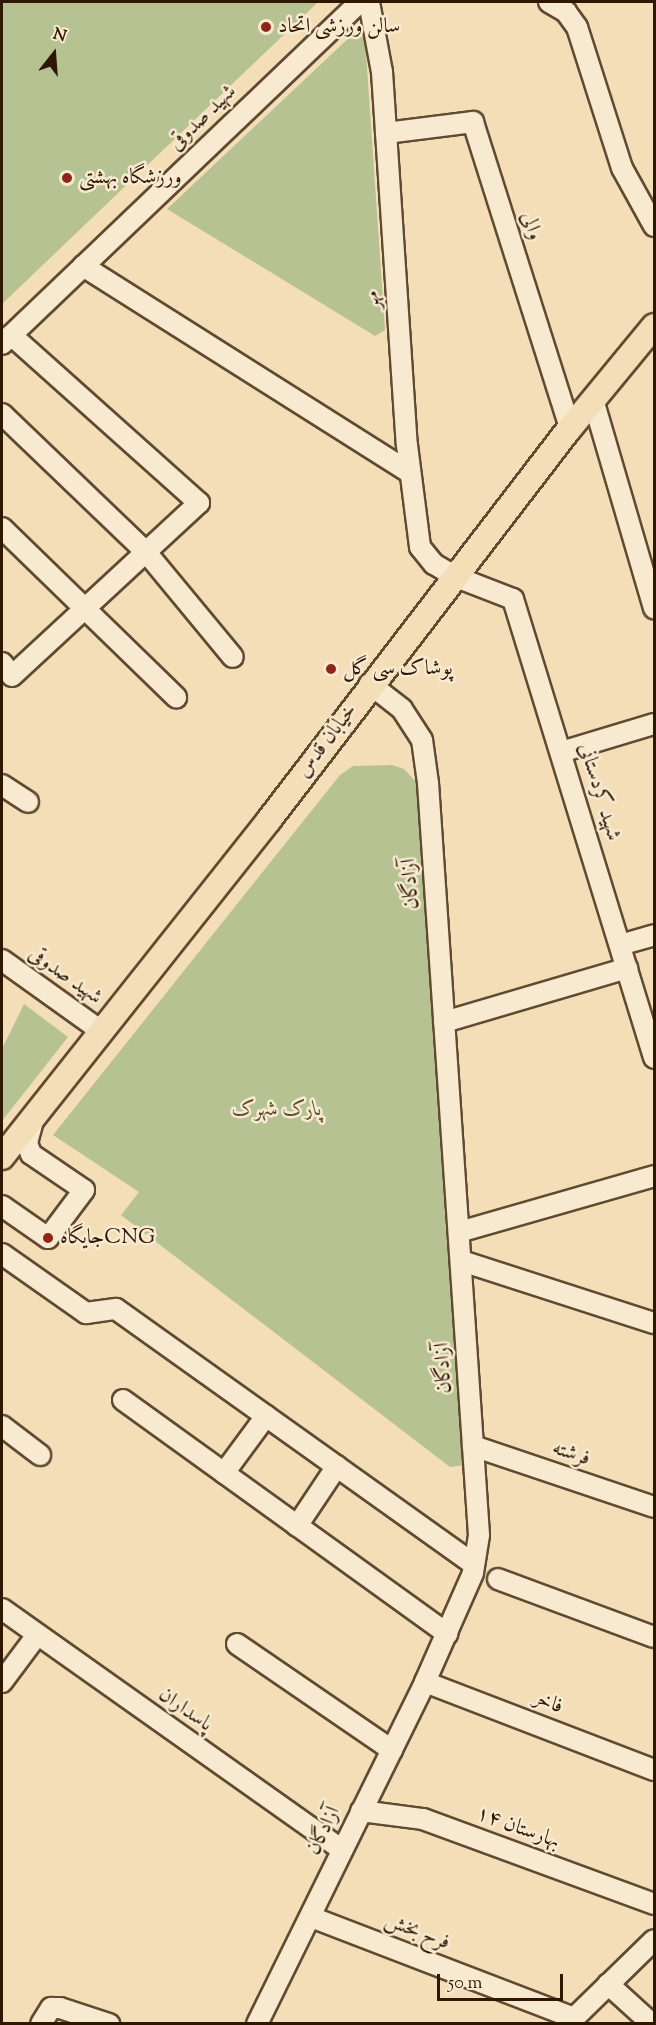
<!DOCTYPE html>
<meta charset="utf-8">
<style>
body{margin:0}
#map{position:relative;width:656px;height:2025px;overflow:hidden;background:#f3deb8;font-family:"Sorts Mill Goudy",Amiri,serif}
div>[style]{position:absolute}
.green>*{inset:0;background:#b7c292}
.roads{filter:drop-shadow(2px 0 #604a30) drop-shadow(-2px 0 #604a30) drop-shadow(0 2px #604a30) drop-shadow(0 -2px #604a30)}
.minor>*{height:20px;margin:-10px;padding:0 10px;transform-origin:10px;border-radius:10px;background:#f7ead1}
.major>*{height:24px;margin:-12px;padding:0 12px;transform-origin:12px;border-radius:12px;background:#f3deb8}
.dots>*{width:16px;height:16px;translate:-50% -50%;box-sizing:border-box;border:3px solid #f7ead1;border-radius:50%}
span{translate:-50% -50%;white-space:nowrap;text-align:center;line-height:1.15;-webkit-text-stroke:5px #f7ead1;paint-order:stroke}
.poi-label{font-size:21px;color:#2f1802}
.left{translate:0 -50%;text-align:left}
.street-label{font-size:21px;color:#2f1802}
.park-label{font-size:21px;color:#584b2d;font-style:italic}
.frame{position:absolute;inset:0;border:3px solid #2f1802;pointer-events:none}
.north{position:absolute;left:24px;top:24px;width:60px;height:60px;-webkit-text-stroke:4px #f7ead1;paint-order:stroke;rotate:17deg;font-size:16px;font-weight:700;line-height:24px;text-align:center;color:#2f1802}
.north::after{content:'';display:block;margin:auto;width:21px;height:27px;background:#2f1802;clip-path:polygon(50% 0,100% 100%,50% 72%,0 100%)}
.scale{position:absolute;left:437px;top:1974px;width:126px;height:27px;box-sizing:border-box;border:3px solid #2f1802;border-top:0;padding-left:8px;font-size:18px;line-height:21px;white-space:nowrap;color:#2f1802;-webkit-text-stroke:4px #f7ead1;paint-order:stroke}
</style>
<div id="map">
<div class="green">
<div style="clip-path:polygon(2px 2px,318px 2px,2px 304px)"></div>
<div style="clip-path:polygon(353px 34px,365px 38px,385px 330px,375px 336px,167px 209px)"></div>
<div style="clip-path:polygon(392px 765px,404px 769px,419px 785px,446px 1233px,465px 1465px,450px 1467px,121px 1215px,139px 1192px,53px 1135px,340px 775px,353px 766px)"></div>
<div style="clip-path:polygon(24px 1004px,68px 1037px,2px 1121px,2px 1049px)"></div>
</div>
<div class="roads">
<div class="minor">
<div style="left:369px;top:2px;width:71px;rotate:79.5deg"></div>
<div style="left:382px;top:72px;width:374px;rotate:86.2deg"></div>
<div style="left:407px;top:445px;width:103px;rotate:82.7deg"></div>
<div style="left:420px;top:547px;width:22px;rotate:51deg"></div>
<div style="left:434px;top:564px;width:26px;rotate:31deg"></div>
<div style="left:456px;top:577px;width:61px;rotate:21.1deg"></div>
<div style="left:513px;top:599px;width:480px;rotate:72.9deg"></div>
<div style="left:549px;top:2px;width:20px;rotate:30deg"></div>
<div style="left:566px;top:12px;width:19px;rotate:54deg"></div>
<div style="left:577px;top:27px;width:148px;rotate:72.3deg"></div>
<div style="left:622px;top:168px;width:66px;rotate:61.1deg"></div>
<div style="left:386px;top:133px;width:88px;rotate:-7.2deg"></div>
<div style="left:473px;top:122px;width:321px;rotate:72.4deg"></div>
<div style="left:83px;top:266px;width:387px;rotate:32.3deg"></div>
<div style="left:2px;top:344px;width:495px;rotate:-43.7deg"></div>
<div style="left:594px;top:403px;width:214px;rotate:73.7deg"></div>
<div style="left:2px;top:414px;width:199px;rotate:43.8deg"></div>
<div style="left:146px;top:552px;width:136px;rotate:50.4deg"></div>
<div style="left:2px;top:528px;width:243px;rotate:44.2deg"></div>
<div style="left:2px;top:663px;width:16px;rotate:52deg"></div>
<div style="left:12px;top:676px;width:255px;rotate:-42.8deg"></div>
<div style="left:199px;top:503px;width:252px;rotate:-138.2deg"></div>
<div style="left:561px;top:752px;width:97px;rotate:-16.8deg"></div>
<div style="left:2px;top:785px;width:31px;rotate:33deg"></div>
<div style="left:620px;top:945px;width:35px;rotate:-16deg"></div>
<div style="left:2px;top:960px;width:122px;rotate:35.6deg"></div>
<div style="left:444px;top:1022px;width:191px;rotate:-16.4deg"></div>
<div style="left:2px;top:1206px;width:56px;rotate:34.8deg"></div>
<div style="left:48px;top:1238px;width:60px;rotate:-53.1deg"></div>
<div style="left:84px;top:1190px;width:64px;rotate:-145.8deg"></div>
<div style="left:31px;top:1154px;width:12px;rotate:-110deg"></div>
<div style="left:27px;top:1143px;width:24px;rotate:-75deg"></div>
<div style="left:459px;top:1232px;width:203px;rotate:-16deg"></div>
<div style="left:2px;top:1254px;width:103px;rotate:35.1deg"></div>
<div style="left:86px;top:1313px;width:30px;rotate:-8deg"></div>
<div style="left:116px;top:1309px;width:440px;rotate:35.5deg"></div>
<div style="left:462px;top:1261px;width:202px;rotate:17.9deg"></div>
<div style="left:123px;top:1400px;width:400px;rotate:35.8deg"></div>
<div style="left:2px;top:1426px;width:48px;rotate:37.3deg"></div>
<div style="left:473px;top:1446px;width:191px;rotate:18.6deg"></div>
<div style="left:224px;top:1473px;width:71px;rotate:-53.6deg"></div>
<div style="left:297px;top:1526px;width:72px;rotate:-56.3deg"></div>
<div style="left:498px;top:1579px;width:166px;rotate:20.4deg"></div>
<div style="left:2px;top:1609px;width:415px;rotate:35.3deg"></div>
<div style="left:237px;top:1644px;width:188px;rotate:34.4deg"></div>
<div style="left:2px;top:1682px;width:59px;rotate:-53.3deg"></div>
<div style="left:425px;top:1682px;width:245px;rotate:21deg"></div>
<div style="left:361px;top:1811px;width:63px;rotate:7.4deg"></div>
<div style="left:423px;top:1819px;width:246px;rotate:20.2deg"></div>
<div style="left:311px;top:1917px;width:282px;rotate:21deg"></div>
<div style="left:608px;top:1984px;width:59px;rotate:42.3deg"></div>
<div style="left:41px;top:2024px;width:19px;rotate:-58deg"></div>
<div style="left:51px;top:2008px;width:9px"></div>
<div style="left:60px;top:2008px;width:52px;rotate:18.1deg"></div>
<div style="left:257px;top:2024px;width:381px;rotate:-63.8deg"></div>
<div style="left:425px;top:1682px;width:119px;rotate:-66.2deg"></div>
<div style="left:473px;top:1573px;width:38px;rotate:-81deg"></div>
<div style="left:479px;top:1535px;width:754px;rotate:-93.88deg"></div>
<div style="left:428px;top:783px;width:43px;rotate:-97.9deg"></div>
<div style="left:422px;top:740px;width:37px;rotate:-123deg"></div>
<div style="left:402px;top:709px;width:41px;rotate:-142deg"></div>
<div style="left:568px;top:2024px;width:120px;rotate:-44.3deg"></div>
</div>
<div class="major">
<div style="left:2px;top:1157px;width:430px;rotate:-51.6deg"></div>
<div style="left:269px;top:820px;width:494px;rotate:-52.5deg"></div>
<div style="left:570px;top:428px;width:132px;rotate:-50.5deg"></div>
</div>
</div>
<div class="dots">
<div style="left:266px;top:27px;background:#8f2418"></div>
<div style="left:67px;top:178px;background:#8f2418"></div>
<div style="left:331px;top:669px;background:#8f2418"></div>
<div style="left:48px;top:1238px;background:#8f2418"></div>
</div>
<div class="poi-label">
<span class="left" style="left:278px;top:27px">سالن ورزشی اتحاد</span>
<span class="left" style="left:79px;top:178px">ورزشگاه بهشتی</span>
<span class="left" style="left:343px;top:669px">پوشاک سی گل</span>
<span class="left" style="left:60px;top:1238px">جایگاهCNG</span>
</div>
<div class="street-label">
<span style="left:203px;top:118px;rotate:-44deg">شهید صدوقی</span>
<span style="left:531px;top:226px;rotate:72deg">والی</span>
<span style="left:373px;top:300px;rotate:-94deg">مهر</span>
<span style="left:327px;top:741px;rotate:-53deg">خیابان قدس</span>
<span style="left:599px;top:792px;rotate:73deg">شهید کردستانی</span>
<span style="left:411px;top:884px;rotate:-94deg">آزادگان</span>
<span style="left:65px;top:976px;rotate:35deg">شهید صدوقی</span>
<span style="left:444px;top:1368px;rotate:-93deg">آزادگان</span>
<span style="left:571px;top:1454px;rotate:19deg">فرشته</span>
<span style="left:548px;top:1703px;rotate:21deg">فاخر</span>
<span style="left:185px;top:1710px;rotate:35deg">پاسداران</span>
<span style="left:518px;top:1828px;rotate:20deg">بهارستان ۱۴</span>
<span style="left:324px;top:1831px;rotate:-64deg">آزادگان</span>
<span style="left:417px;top:1932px;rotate:21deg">فرح بخش</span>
</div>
<div class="park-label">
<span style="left:277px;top:1110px">پارک شهرک</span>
</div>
<div class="frame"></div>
<div class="north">N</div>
<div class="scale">50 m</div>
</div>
